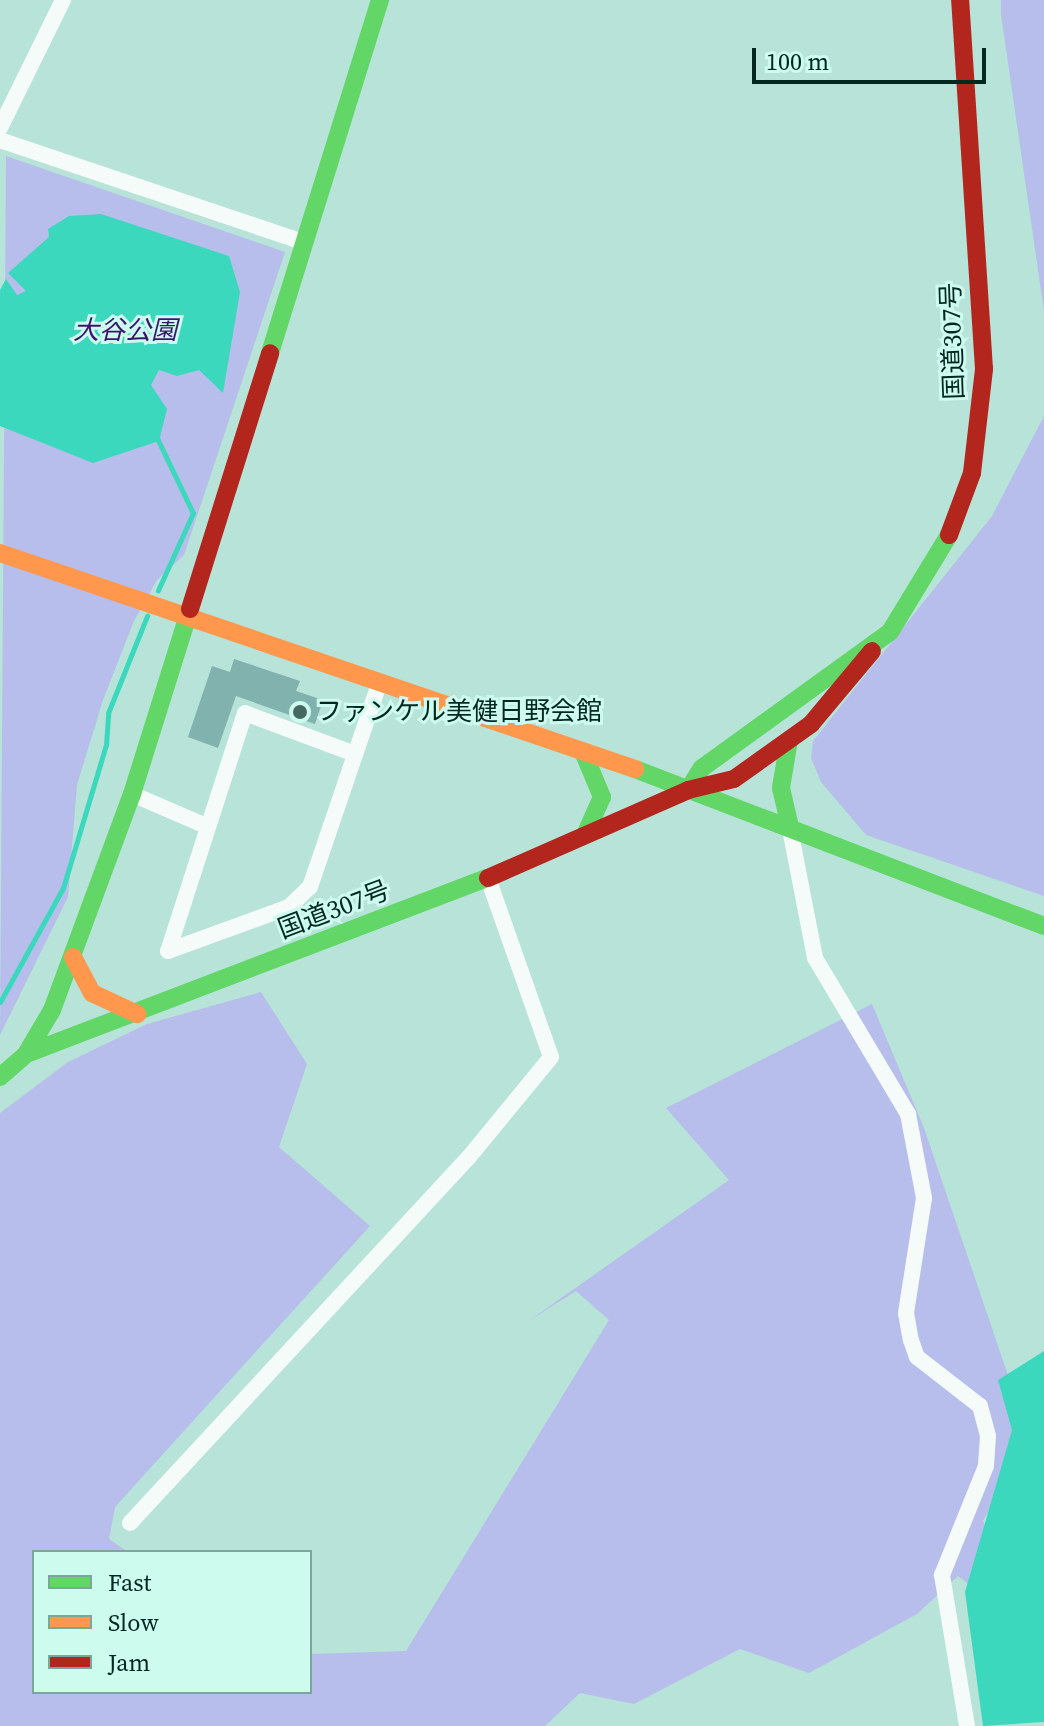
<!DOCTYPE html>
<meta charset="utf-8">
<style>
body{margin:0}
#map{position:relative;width:1044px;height:1726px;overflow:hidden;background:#b7e3d8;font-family:"Source Serif 4","Noto Sans JP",serif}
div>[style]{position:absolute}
.green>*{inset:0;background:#b8beeb}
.water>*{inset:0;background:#3bd8bd}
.stream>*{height:5px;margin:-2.5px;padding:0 2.5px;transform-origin:2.5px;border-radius:2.5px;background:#3bd8bd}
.building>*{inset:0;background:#81b2ad}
.street>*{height:16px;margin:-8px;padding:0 8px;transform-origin:8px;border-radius:8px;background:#f4fbf9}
.fast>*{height:18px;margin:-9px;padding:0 9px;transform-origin:9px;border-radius:9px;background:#63d668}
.slow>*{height:18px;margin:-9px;padding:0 9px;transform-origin:9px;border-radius:9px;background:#ff974d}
.jam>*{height:18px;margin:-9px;padding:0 9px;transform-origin:9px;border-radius:9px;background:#b3261e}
.dots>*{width:22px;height:22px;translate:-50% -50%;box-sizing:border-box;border:4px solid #cdfbee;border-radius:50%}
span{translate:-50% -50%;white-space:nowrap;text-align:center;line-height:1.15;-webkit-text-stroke:6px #cdfbee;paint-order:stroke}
.park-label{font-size:26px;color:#39156d;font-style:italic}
.street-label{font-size:26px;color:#04271f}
.poi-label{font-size:26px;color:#04271f}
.left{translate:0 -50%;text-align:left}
.legend{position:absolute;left:32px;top:1550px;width:280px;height:144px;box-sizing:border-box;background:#cdfbee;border:2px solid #7da69b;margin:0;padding:10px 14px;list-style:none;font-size:24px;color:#04271f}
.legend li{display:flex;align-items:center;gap:16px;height:40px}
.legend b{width:40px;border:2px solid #7da69b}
.scale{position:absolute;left:752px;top:48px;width:234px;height:36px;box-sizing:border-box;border:4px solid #04271f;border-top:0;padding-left:10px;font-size:24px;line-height:28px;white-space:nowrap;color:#04271f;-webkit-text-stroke:6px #cdfbee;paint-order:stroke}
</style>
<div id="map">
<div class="green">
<div style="clip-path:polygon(1001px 0,1044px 0,1044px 311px,1001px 15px)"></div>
<div style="clip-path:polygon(6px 156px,285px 252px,184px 555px,157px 580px,134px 621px,103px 700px,77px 785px,68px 897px,0 1035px)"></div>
<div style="clip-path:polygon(1044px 416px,1044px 896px,866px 835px,821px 782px,811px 758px,813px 741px,992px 516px)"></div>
<div style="clip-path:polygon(261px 992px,307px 1064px,279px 1147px,370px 1226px,115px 1507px,109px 1539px,128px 1552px,34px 1552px,34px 1692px,310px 1692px,310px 1654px,406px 1651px,609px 1320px,576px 1291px,527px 1322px,729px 1180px,666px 1108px,872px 1004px,924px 1128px,1029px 1437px,983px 1521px,1013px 1576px,1000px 1608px,958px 1576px,917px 1614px,809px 1673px,740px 1649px,634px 1704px,580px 1693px,545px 1726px,0 1726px,0 1113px,68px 1062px,147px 1024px)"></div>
</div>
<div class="water">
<div style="clip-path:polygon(101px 214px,229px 256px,240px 292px,223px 393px,199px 370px,177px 376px,159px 370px,151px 385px,167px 409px,159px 441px,93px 463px,0 426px,0 290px,6px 279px,17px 295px,26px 291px,8px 273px,49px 237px,48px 229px,69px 216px)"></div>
<div style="clip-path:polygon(1044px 1351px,1044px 1722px,983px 1726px,965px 1592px,1012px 1430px,998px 1380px)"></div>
</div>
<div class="stream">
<div style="left:157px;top:438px;width:83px;rotate:64.4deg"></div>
<div style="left:193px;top:513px;width:85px;rotate:114.4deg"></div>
<div style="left:0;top:1002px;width:130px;rotate:-61.1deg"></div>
<div style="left:63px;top:888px;width:149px;rotate:-73.3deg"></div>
<div style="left:106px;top:745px;width:32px;rotate:-86deg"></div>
<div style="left:108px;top:713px;width:105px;rotate:-68.1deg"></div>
</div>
<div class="building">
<div style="clip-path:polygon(234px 659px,300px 681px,296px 691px,323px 700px,315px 724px,236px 696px,218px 748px,188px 737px,212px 666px,230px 672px)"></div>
</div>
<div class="street">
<div style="left:0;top:128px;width:143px;rotate:-63.8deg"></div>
<div style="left:0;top:140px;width:320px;rotate:18.6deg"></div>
<div style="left:355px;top:754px;width:117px;rotate:-159.6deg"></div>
<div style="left:245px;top:713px;width:250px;rotate:107.9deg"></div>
<div style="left:168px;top:951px;width:129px;rotate:-20deg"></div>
<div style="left:289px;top:907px;width:29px;rotate:-44deg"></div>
<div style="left:310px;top:887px;width:214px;rotate:-71.2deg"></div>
<div style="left:132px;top:794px;width:81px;rotate:23.4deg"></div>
<div style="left:789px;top:824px;width:136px;rotate:79deg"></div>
<div style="left:815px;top:958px;width:182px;rotate:59.2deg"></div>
<div style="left:908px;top:1114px;width:86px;rotate:79.2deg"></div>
<div style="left:924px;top:1198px;width:116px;rotate:98.9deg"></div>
<div style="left:906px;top:1313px;width:27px;rotate:80deg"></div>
<div style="left:911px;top:1340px;width:18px;rotate:71deg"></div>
<div style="left:917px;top:1357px;width:80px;rotate:37.9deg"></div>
<div style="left:980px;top:1406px;width:31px;rotate:75deg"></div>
<div style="left:988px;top:1436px;width:30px;rotate:94deg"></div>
<div style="left:986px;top:1466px;width:118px;rotate:112deg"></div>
<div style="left:942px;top:1575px;width:153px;rotate:80.6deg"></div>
<div style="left:130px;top:1523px;width:499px;rotate:-47.2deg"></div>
<div style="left:469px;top:1157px;width:129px;rotate:-50.6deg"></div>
<div style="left:551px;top:1057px;width:190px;rotate:-109.4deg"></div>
</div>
<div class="fast">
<div style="left:270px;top:353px;width:370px;rotate:-72.7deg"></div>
<div style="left:789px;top:740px;width:49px;rotate:99.5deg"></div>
<div style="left:781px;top:788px;width:37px;rotate:77deg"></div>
<div style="left:584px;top:754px;width:47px;rotate:67.3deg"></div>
<div style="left:602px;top:797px;width:42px;rotate:114.1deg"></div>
<div style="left:635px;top:769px;width:438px;rotate:21deg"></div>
<div style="left:688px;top:790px;width:26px;rotate:-58deg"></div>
<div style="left:702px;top:768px;width:232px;rotate:-35.9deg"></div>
<div style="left:890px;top:632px;width:114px;rotate:-58.7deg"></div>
<div style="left:26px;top:1054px;width:51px;rotate:-59.4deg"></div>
<div style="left:52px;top:1010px;width:230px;rotate:-69.7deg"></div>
<div style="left:132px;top:794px;width:194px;rotate:-72.6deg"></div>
<div style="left:0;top:1077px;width:35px;rotate:-41deg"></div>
<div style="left:26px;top:1054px;width:494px;rotate:-20.9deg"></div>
</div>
<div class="slow">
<div style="left:0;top:553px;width:671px;rotate:18.79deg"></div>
<div style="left:73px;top:957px;width:41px;rotate:62.2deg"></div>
<div style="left:92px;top:993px;width:50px;rotate:25deg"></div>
</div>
<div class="jam">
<div style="left:949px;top:535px;width:66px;rotate:-69.6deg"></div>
<div style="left:972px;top:473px;width:105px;rotate:-83.4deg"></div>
<div style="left:984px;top:369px;width:370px;rotate:-93.7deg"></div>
<div style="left:190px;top:609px;width:268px;rotate:-72.6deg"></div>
<div style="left:488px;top:878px;width:219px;rotate:-23.7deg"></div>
<div style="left:688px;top:790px;width:47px;rotate:-13.4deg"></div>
<div style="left:734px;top:779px;width:95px;rotate:-35.5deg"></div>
<div style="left:811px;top:724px;width:95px;rotate:-50.1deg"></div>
</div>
<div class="dots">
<div style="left:300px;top:712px;background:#436960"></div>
</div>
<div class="park-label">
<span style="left:125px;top:331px">大谷公園</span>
</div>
<div class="street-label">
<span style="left:953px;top:341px;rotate:-92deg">国道307号</span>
<span style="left:334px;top:910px;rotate:-21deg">国道307号</span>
</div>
<div class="poi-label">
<span class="left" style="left:316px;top:712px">ファンケル美健日野会館</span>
</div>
<ul class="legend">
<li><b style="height:10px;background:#63d668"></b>Fast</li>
<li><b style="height:10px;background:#ff974d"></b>Slow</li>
<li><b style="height:10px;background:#b3261e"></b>Jam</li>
</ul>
<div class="scale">100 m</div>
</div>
